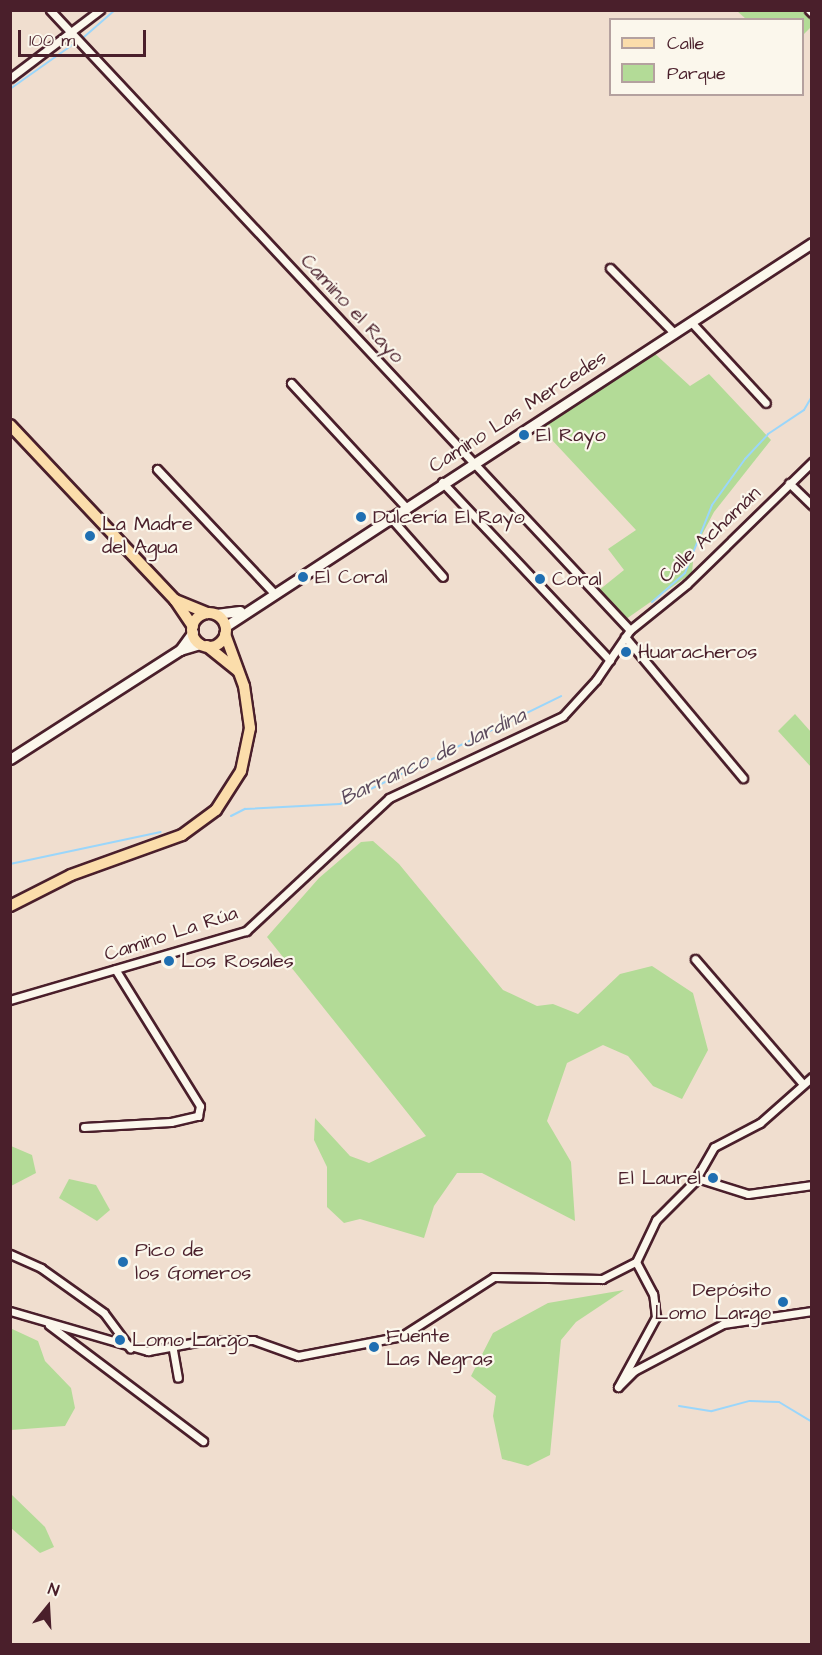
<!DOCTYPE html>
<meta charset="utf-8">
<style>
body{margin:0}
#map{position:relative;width:822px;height:1655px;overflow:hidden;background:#f0decf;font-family:"Architects Daughter",sans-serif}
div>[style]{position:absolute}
.green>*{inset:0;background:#b3db97}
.stream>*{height:2px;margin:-1px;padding:0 1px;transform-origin:1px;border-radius:1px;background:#9ad6fb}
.roads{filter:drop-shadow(2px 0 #4a1f2b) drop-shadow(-2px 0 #4a1f2b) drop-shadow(0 2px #4a1f2b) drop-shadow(0 -2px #4a1f2b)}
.street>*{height:7px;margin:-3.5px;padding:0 3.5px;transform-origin:3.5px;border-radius:3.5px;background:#fbf7ec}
.secondary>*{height:9px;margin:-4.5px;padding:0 4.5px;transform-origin:4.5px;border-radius:4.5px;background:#fbf7ec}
.primary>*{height:10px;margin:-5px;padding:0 5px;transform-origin:5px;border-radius:5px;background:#fbddab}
.primary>.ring{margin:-5px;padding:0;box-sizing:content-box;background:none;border:10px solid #fbddab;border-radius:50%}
.dots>*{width:16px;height:16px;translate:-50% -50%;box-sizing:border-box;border:3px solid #fbf7ec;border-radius:50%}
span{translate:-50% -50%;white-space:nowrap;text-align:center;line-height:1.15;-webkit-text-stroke:4.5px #fbf7ec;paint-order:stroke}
.street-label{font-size:20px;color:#4a1f2b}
.poi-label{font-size:20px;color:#4a1f2b}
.left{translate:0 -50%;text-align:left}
.right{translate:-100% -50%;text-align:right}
.water-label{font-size:21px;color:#5e4d5f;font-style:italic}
.frame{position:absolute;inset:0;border:12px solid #4a1f2b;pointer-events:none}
.legend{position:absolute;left:609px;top:18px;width:195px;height:78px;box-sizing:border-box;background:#fbf7ec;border:2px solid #b4a19f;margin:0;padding:8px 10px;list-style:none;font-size:18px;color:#4a1f2b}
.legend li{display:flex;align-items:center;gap:12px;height:30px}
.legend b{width:30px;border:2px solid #b4a19f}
.north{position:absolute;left:18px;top:1577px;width:60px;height:60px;-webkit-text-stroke:4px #fbf7ec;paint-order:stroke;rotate:18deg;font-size:16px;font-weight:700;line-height:24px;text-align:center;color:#4a1f2b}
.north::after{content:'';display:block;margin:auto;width:21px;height:27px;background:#4a1f2b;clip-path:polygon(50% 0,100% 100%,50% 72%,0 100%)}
.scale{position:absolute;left:18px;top:30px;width:128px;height:27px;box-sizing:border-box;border:3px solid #4a1f2b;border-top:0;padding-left:8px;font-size:18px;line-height:21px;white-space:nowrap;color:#4a1f2b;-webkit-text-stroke:4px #fbf7ec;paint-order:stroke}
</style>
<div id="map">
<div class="green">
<div style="clip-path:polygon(737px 11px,810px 11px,811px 27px,803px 35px,802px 20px,746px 19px)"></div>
<div style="clip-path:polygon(652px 351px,690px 386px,709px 374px,771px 440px,714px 512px,694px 550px,692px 573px,619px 624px,593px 595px,624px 570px,608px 549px,636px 530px,538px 425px)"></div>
<div style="clip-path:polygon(795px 714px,811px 732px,811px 767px,778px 731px)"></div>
<div style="clip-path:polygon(373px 841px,399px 864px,503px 990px,537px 1006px,553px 1004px,578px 1014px,620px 974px,652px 966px,693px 993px,708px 1050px,682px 1099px,653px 1086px,628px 1056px,603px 1045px,567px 1063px,547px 1121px,571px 1162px,575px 1221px,482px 1173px,457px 1173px,434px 1206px,424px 1238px,360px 1219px,344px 1223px,327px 1207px,327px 1167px,314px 1140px,315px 1118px,350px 1156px,369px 1163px,426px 1136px,267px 937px,319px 878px,361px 842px)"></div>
<div style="clip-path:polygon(11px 1146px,32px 1155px,36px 1173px,11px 1186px)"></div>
<div style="clip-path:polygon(69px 1179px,96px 1185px,110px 1210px,97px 1221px,59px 1198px)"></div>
<div style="clip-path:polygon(624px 1290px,576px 1322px,561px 1340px,550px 1455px,528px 1466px,502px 1459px,493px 1416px,496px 1396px,471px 1376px,493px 1333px,548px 1303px)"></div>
<div style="clip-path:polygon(10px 1328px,38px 1341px,45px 1361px,71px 1388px,75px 1408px,65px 1426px,11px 1430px)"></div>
<div style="clip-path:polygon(11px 1494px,45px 1527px,54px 1547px,40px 1553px,11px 1528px)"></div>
</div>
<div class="stream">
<div style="left:84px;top:37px;width:41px;rotate:-41.1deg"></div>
<div style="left:10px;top:89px;width:80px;rotate:-35.3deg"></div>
<div style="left:652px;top:602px;width:44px;rotate:-41.3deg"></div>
<div style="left:685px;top:573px;width:73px;rotate:-68.3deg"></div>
<div style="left:712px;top:505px;width:57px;rotate:-54.3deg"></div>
<div style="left:745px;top:459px;width:34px;rotate:-47deg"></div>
<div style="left:768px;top:434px;width:43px;rotate:-33.7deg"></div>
<div style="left:804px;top:410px;width:16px;rotate:-60deg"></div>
<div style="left:231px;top:816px;width:16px;rotate:-27deg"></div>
<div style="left:245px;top:809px;width:95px;rotate:-3deg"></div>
<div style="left:340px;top:804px;width:246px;rotate:-26deg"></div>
<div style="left:10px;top:864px;width:154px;rotate:-12deg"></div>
<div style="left:679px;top:1406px;width:33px;rotate:9deg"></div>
<div style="left:712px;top:1411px;width:39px;rotate:-15deg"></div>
<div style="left:750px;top:1401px;width:29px;rotate:2deg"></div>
<div style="left:779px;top:1402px;width:39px;rotate:31deg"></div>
</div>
<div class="roads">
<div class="street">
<div style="left:50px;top:10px;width:849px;rotate:46.91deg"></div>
<div style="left:809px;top:10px;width:4px;rotate:45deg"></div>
<div style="left:10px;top:78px;width:113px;rotate:-37.1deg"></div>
<div style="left:610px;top:268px;width:91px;rotate:45.4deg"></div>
<div style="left:691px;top:322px;width:110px;rotate:47.2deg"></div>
<div style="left:291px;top:383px;width:168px;rotate:47.2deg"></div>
<div style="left:157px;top:469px;width:168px;rotate:46.7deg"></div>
<div style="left:442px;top:482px;width:245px;rotate:46.7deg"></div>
<div style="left:789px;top:483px;width:32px;rotate:44deg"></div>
<div style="left:389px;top:516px;width:81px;rotate:48.5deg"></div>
<div style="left:625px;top:637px;width:184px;rotate:50.1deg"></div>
<div style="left:695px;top:959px;width:165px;rotate:49.2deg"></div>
<div style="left:10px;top:1000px;width:246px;rotate:-16.3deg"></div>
<div style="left:246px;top:931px;width:195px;rotate:-42.9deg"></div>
<div style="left:389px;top:798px;width:192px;rotate:-25.2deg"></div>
<div style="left:563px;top:716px;width:49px;rotate:-47.5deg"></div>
<div style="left:596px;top:680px;width:60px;rotate:-55.8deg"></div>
<div style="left:630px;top:630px;width:73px;rotate:-38.9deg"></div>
<div style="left:687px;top:584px;width:175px;rotate:-44.3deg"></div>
<div style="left:84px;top:1127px;width:87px;rotate:-3.3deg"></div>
<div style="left:171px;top:1122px;width:28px;rotate:-13deg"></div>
<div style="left:198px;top:1116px;width:10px;rotate:-79deg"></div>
<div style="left:200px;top:1106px;width:161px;rotate:-121.8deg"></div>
<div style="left:697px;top:1178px;width:53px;rotate:17.4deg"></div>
<div style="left:748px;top:1194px;width:65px;rotate:-8deg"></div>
<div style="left:10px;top:1254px;width:34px;rotate:24deg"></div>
<div style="left:41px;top:1268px;width:77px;rotate:35.5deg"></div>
<div style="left:104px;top:1313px;width:44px;rotate:53.4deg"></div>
<div style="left:10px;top:1311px;width:144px;rotate:16.2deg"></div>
<div style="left:148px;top:1351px;width:55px;rotate:-10.5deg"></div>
<div style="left:202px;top:1341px;width:51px;rotate:-1.1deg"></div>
<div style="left:253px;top:1340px;width:48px;rotate:19.6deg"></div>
<div style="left:298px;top:1356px;width:106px;rotate:-10.9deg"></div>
<div style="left:402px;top:1336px;width:109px;rotate:-32.7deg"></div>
<div style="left:494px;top:1277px;width:108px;rotate:1.1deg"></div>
<div style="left:602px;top:1279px;width:38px;rotate:-27deg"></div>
<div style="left:636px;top:1262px;width:47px;rotate:-64.5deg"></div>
<div style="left:656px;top:1220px;width:54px;rotate:-45deg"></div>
<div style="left:694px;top:1182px;width:40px;rotate:-60.3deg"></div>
<div style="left:714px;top:1147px;width:52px;rotate:-27.6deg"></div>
<div style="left:760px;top:1123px;width:69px;rotate:-41.5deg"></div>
<div style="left:49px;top:1325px;width:193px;rotate:37deg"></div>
<div style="left:173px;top:1350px;width:28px;rotate:80deg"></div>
<div style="left:618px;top:1387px;width:23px;rotate:-45deg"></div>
<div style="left:634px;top:1371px;width:101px;rotate:-27.8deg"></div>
<div style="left:723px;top:1324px;width:90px;rotate:-8.3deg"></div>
<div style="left:618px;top:1387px;width:80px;rotate:-61.5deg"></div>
<div style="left:656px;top:1317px;width:23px;rotate:-97deg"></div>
<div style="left:653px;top:1294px;width:36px;rotate:-118deg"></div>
</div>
<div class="secondary">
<div style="left:216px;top:614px;width:24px;rotate:-7deg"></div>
<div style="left:226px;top:626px;width:700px;rotate:-33.17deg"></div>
<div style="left:180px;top:650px;width:22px;rotate:-54deg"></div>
<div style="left:10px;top:759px;width:202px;rotate:-32.7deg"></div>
<div style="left:180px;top:650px;width:21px;rotate:-17deg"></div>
</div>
<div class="primary">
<div style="left:10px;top:425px;width:241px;rotate:46.7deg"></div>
<div style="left:175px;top:600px;width:32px;rotate:56deg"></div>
<div style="left:175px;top:600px;width:35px;rotate:22deg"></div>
<div class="ring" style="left:192px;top:613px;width:24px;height:24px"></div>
<div style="left:207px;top:646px;width:40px;rotate:39deg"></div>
<div style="left:10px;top:906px;width:68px;rotate:-26.9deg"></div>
<div style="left:71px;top:875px;width:118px;rotate:-19.8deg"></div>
<div style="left:182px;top:835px;width:42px;rotate:-36.3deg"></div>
<div style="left:216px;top:810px;width:46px;rotate:-57.3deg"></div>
<div style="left:241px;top:771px;width:44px;rotate:-78.2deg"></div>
<div style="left:250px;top:728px;width:42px;rotate:-98.1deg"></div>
<div style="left:244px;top:686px;width:55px;rotate:-110.1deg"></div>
</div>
</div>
<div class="dots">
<div style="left:524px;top:435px;background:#1f6fb2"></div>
<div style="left:361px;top:517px;background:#1f6fb2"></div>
<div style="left:90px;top:536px;background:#1f6fb2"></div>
<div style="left:303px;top:577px;background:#1f6fb2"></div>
<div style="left:540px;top:579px;background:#1f6fb2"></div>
<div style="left:626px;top:652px;background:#1f6fb2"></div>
<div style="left:169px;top:961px;background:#1f6fb2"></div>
<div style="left:713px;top:1178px;background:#1f6fb2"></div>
<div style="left:123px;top:1262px;background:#1f6fb2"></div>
<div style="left:783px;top:1302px;background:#1f6fb2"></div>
<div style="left:120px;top:1340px;background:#1f6fb2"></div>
<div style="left:374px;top:1347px;background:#1f6fb2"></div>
</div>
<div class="street-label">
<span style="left:352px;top:309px;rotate:47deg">Camino el Rayo</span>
<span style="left:518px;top:412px;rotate:-33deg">Camino Las Mercedes</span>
<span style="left:710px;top:535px;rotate:-43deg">Calle Achamán</span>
<span style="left:171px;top:934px;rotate:-18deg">Camino La Rúa</span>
</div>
<div class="poi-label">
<span class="left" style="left:536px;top:435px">El Rayo</span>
<span class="left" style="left:373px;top:517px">Dulcería El Rayo</span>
<span class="left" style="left:102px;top:536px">La Madre<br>del Agua</span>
<span class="left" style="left:315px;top:577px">El Coral</span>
<span class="left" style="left:552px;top:579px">Coral</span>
<span class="left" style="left:638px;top:652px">Huaracheros</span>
<span class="left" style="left:181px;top:961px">Los Rosales</span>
<span class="right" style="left:701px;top:1178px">El Laurel</span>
<span class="left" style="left:135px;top:1262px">Pico de<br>los Gomeros</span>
<span class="right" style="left:771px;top:1302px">Depósito<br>Lomo Largo</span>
<span class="left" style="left:386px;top:1348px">Fuente<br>Las Negras</span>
<span class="left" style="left:132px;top:1340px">Lomo Largo</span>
</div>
<div class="water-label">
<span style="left:433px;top:757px;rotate:-25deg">Barranco de Jardina</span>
</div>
<div class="frame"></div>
<ul class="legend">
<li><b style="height:8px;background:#fbddab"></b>Calle</li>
<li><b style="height:16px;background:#b3db97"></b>Parque</li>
</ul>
<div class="north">N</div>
<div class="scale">100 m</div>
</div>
